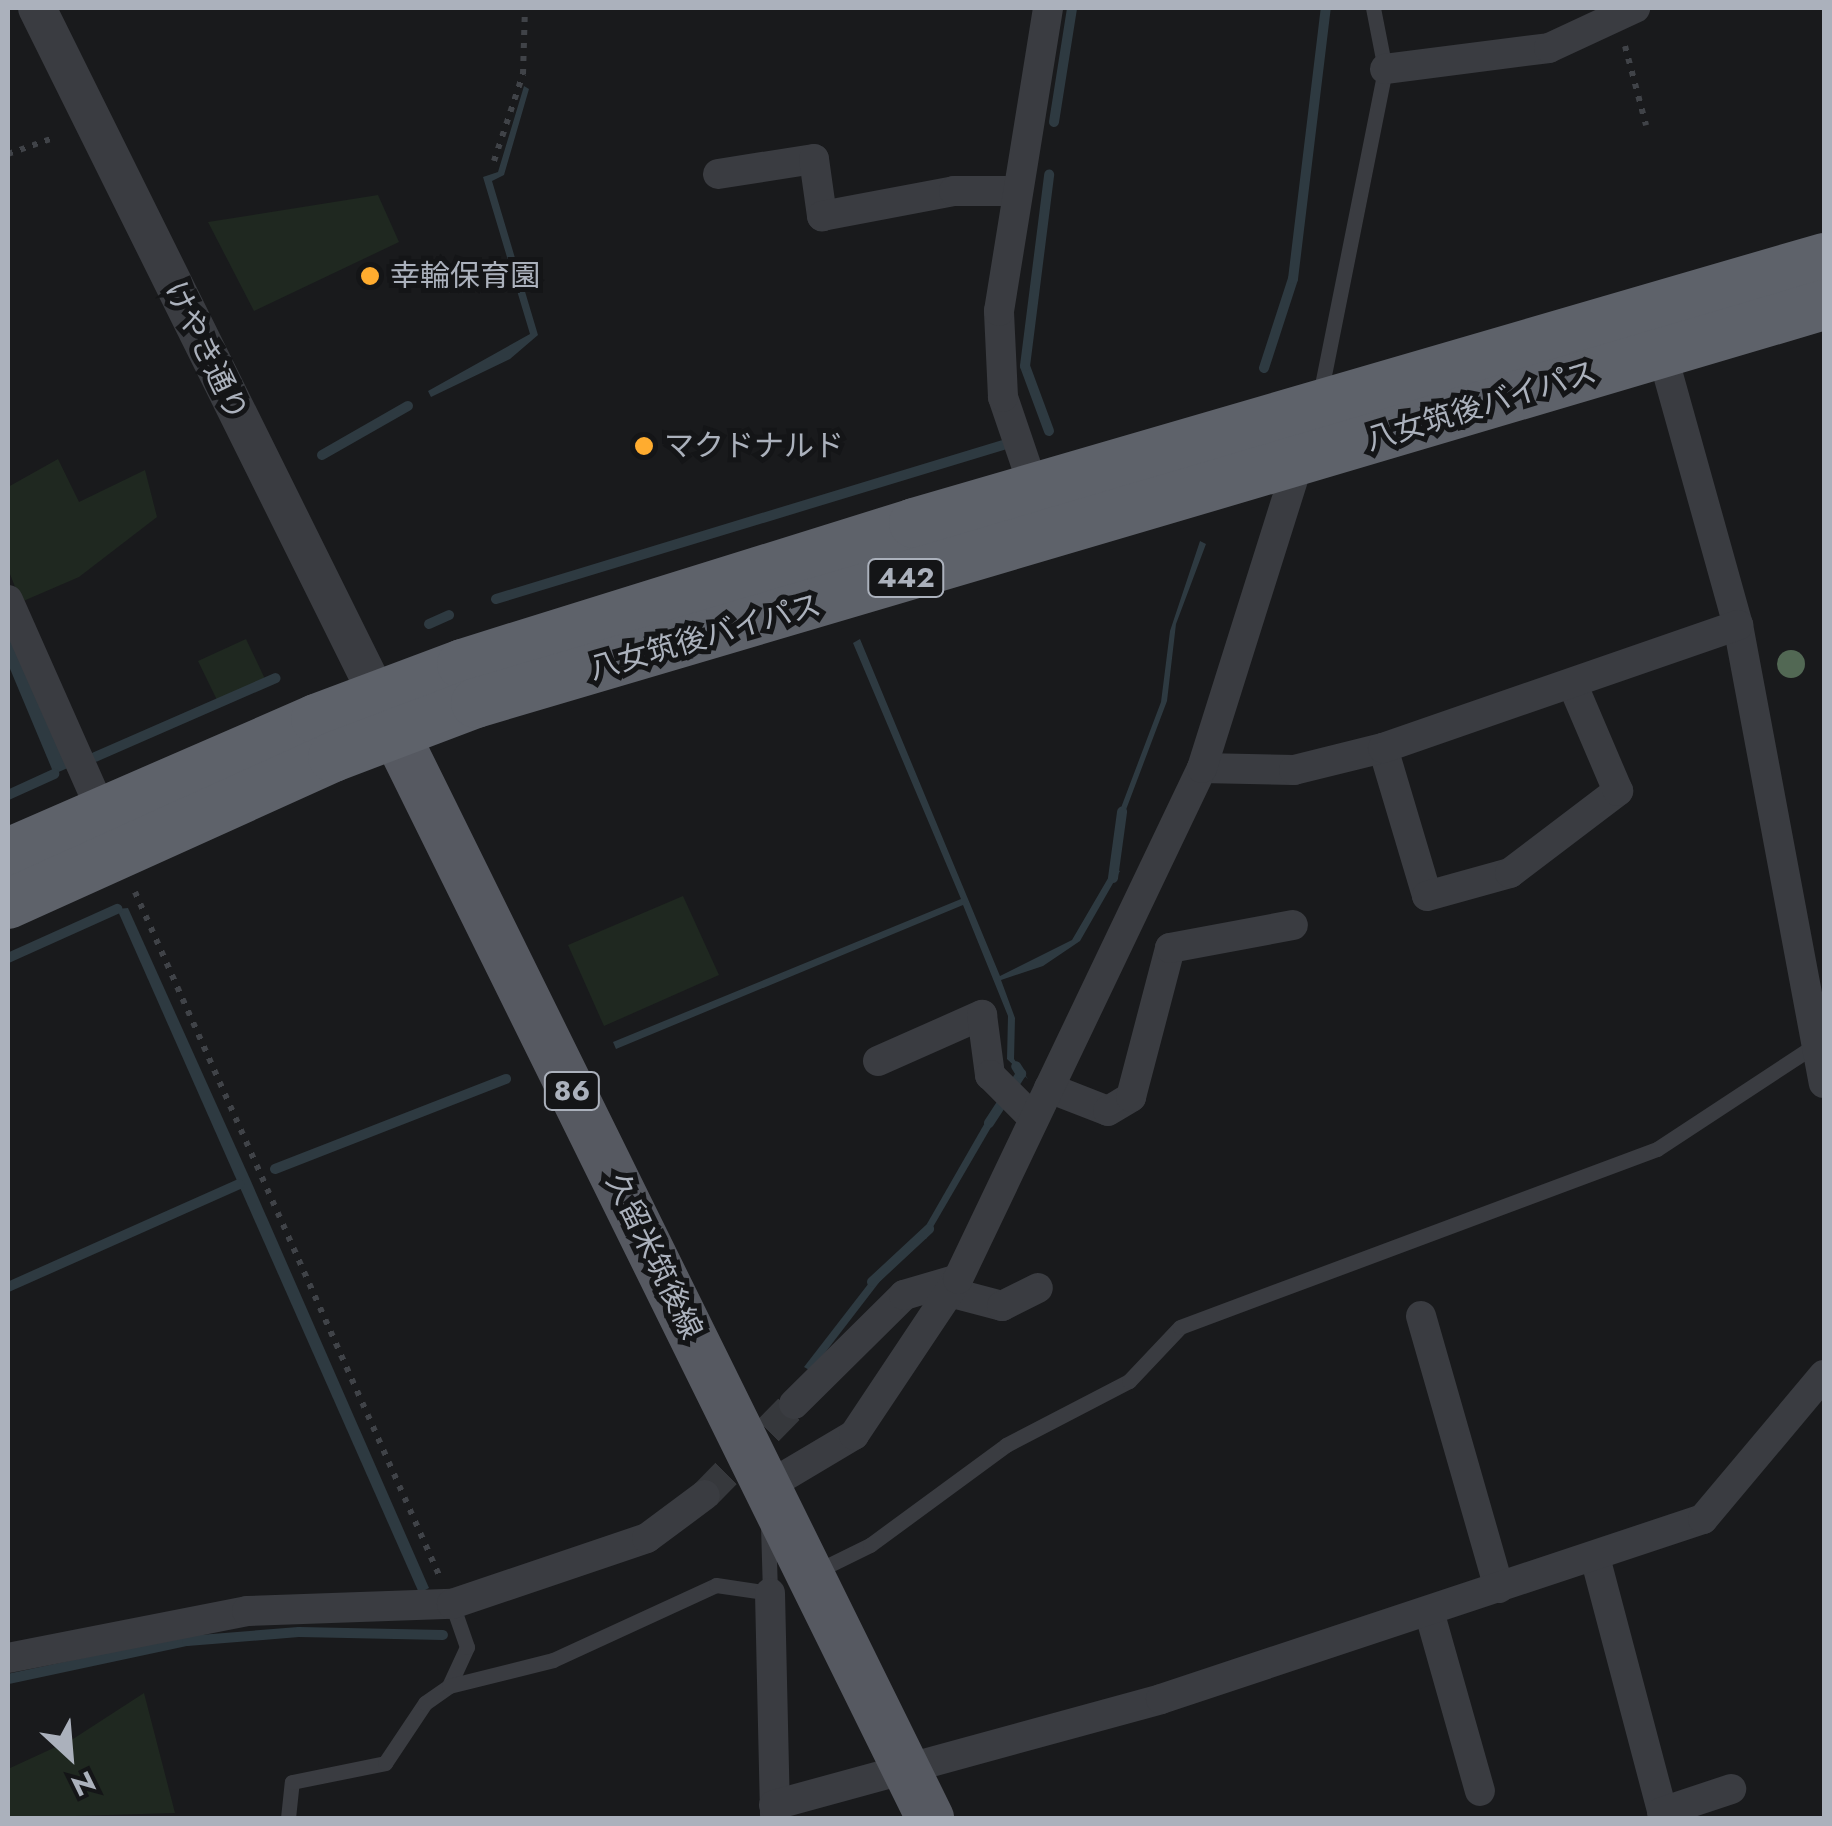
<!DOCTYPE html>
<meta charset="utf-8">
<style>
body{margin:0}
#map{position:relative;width:1832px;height:1826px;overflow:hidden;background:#191a1c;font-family:Jost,"Noto Sans JP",sans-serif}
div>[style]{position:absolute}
.green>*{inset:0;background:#1f2820}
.water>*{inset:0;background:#2e3a41}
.stream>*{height:10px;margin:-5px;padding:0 5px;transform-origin:5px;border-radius:5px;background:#2e3a41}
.minor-tunnel>*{height:30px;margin-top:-15px;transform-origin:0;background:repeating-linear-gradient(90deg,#36383c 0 30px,transparent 0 45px)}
.path>*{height:6px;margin-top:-3px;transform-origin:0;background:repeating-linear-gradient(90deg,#404348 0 5px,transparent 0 13px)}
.service>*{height:15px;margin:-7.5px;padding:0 7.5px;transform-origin:7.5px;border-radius:7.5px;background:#3a3c41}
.minor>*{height:30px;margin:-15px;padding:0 15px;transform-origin:15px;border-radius:15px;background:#3a3c41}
.tertiary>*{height:38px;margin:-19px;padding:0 19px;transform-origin:19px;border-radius:19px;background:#3a3c41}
.primary>*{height:48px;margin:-24px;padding:0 24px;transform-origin:24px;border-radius:24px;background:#565961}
.trunk>*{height:50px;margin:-25px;padding:0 25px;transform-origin:25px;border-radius:25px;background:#5e626a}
.trees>*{width:28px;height:28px;margin:-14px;border-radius:50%;background:#526854}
.dots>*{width:28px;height:28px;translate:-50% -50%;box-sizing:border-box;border:5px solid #141517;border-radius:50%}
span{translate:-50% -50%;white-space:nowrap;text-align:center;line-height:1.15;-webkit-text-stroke:10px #141517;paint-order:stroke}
.shield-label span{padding:2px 8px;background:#141517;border:2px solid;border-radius:8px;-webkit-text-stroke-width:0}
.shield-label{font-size:28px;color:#abb1bc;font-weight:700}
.poi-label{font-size:30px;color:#abb1bc}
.left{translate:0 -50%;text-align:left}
.street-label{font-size:30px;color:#abb1bc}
.frame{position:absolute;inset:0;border:10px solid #abb1bc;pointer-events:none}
.north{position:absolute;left:20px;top:1706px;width:100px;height:100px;-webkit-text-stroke:8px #141517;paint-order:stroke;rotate:154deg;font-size:28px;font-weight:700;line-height:40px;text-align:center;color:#abb1bc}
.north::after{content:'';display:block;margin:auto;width:35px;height:45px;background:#abb1bc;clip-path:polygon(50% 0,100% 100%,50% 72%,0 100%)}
</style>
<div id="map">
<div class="green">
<div style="clip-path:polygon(378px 195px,399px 242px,254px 311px,208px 222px)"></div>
<div style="clip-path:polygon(58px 459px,79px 502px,145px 470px,157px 517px,79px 577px,21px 602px,8px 569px,8px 487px)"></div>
<div style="clip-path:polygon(246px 639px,265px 679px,217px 700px,198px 661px)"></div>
<div style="clip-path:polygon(683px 896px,719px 975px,604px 1026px,568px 945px)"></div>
<div style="clip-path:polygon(144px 1693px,175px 1813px,8px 1818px,8px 1769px,73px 1739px)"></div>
</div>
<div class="water">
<div style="clip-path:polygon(524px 86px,529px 89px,504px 175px,492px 181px,538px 335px,510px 359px,431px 397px,428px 391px,530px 334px,483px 177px,498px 172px)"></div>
<div style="clip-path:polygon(1200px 541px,1206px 544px,1176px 624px,1167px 701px,1121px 823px,1116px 821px,1161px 702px,1170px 631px)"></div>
<div style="clip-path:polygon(8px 632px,70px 767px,54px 774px,8px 664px)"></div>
<div style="clip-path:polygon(860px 639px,1000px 976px,1072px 940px,1114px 868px,1120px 871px,1080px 941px,1043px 966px,1001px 980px,1015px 1018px,1014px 1059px,1028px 1079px,1007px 1059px,1008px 1016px,963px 905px,616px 1049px,613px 1042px,961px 899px,853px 643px)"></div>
<div style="clip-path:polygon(128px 908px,250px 1179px,429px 1588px,419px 1593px,117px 909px)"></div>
<div style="clip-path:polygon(990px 1114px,997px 1117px,926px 1239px,920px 1236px)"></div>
<div style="clip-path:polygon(879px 1270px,884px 1276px,811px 1371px,804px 1367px)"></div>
</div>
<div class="stream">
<div style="left:1054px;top:122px;width:115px;rotate:-81deg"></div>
<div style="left:1264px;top:368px;width:94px;rotate:-72deg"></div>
<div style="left:1293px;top:279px;width:273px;rotate:-83.1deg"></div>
<div style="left:1049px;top:431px;width:69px;rotate:-110.3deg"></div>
<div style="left:1025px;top:366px;width:193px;rotate:-82.8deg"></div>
<div style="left:322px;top:455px;width:99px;rotate:-29.7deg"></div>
<div style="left:496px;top:599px;width:530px;rotate:-16.9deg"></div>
<div style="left:429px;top:624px;width:22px;rotate:-24deg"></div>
<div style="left:95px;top:757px;width:197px;rotate:-23.6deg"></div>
<div style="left:8px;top:795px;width:51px;rotate:-24.5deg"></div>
<div style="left:1113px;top:878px;width:67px;rotate:-82.2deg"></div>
<div style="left:8px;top:958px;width:120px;rotate:-24.2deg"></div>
<div style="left:989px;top:1123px;width:59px;rotate:-56.9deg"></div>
<div style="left:1021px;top:1074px;width:9px;rotate:-122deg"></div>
<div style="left:275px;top:1169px;width:248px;rotate:-21.3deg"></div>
<div style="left:872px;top:1282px;width:78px;rotate:-42.9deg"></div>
<div style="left:8px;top:1287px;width:253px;rotate:-24deg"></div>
<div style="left:8px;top:1679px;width:183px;rotate:-12deg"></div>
<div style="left:187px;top:1641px;width:112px;rotate:-4.6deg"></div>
<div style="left:299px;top:1632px;width:144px;rotate:1.2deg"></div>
</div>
<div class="minor-tunnel">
<div style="left:705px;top:1495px;width:127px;rotate:-45.6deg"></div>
</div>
<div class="path">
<div style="left:1625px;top:46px;width:82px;rotate:75.1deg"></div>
<div style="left:8px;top:154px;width:51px;rotate:-19.5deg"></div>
<div style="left:494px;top:161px;width:92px;rotate:-71.6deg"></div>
<div style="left:523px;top:74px;width:66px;rotate:-88.3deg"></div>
<div style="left:135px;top:892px;width:748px;rotate:66.01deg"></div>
</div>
<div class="service">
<div style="left:1320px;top:395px;width:332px;rotate:-78.7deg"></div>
<div style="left:1385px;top:69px;width:62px;rotate:-101.1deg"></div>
<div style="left:813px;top:1573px;width:64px;rotate:-26.2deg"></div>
<div style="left:870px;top:1545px;width:169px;rotate:-36.3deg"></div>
<div style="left:1006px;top:1445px;width:139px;rotate:-27.5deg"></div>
<div style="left:1129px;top:1381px;width:74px;rotate:-46.6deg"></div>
<div style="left:1180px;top:1327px;width:509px;rotate:-20.46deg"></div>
<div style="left:1657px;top:1149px;width:191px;rotate:-33.3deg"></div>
<div style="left:449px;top:1686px;width:43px;rotate:-65.2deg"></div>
<div style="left:467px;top:1647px;width:46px;rotate:-109.2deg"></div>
<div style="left:288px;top:1818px;width:36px;rotate:-84deg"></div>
<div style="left:292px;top:1782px;width:95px;rotate:-11.5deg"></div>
<div style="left:385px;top:1763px;width:72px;rotate:-56.3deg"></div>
<div style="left:425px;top:1703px;width:29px;rotate:-35deg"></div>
<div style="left:449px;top:1686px;width:107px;rotate:-14deg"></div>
<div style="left:553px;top:1660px;width:179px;rotate:-24.7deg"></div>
<div style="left:716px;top:1585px;width:55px;rotate:8.4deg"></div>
<div style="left:770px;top:1593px;width:67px;rotate:-91.7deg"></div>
</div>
<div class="minor">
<div style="left:1385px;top:69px;width:165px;rotate:-7.3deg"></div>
<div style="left:1549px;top:48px;width:95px;rotate:-24.9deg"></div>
<div style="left:718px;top:174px;width:97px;rotate:-8.9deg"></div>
<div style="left:814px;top:159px;width:58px;rotate:82deg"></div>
<div style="left:822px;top:216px;width:134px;rotate:-10.7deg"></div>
<div style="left:954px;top:191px;width:64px"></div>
<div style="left:1662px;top:353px;width:282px;rotate:74.4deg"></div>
<div style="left:1738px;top:625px;width:466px;rotate:79.4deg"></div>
<div style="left:1038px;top:500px;width:109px;rotate:-108.8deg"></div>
<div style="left:1003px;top:397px;width:86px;rotate:-92.7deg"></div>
<div style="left:999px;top:311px;width:307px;rotate:-80.8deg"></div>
<div style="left:8px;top:600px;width:247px;rotate:66.1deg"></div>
<div style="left:1383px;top:748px;width:154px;rotate:73.4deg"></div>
<div style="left:1427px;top:896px;width:86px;rotate:-15.5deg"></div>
<div style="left:1510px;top:873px;width:136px;rotate:-37.2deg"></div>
<div style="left:1618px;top:791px;width:117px;rotate:-113.1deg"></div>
<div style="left:1202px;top:768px;width:92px;rotate:1.2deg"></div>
<div style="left:1294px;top:770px;width:92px;rotate:-13.9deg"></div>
<div style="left:1383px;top:748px;width:376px;rotate:-19.1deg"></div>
<div style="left:878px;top:1061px;width:114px;rotate:-23.9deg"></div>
<div style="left:982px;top:1015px;width:61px;rotate:82.4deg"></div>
<div style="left:990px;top:1075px;width:62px;rotate:45deg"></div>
<div style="left:1049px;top:1088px;width:63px;rotate:21.3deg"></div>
<div style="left:1108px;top:1111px;width:27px;rotate:-31deg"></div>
<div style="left:1131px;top:1097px;width:154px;rotate:-75.3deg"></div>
<div style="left:1170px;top:948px;width:125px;rotate:-10.6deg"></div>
<div style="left:949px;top:1292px;width:55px;rotate:14.8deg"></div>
<div style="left:1002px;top:1306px;width:40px;rotate:-26.6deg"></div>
<div style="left:1421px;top:1316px;width:283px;rotate:74deg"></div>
<div style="left:794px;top:1404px;width:155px;rotate:-44.7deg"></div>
<div style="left:904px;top:1295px;width:56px;rotate:-16.5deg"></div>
<div style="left:768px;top:1486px;width:100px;rotate:-30.7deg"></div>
<div style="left:854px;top:1435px;width:187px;rotate:-56.3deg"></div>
<div style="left:958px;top:1279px;width:566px;rotate:-64.48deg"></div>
<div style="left:1202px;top:768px;width:332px;rotate:-72.5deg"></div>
<div style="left:1595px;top:1557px;width:270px;rotate:75.2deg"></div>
<div style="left:770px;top:1593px;width:225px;rotate:88.7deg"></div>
<div style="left:1429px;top:1611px;width:187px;rotate:74.2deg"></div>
<div style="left:8px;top:1658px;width:244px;rotate:-11.1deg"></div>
<div style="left:247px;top:1611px;width:205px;rotate:-2deg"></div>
<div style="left:452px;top:1604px;width:206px;rotate:-18.7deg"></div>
<div style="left:647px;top:1538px;width:72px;rotate:-36.6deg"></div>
<div style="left:774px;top:1805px;width:401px;rotate:-15.3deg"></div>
<div style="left:1161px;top:1699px;width:571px;rotate:-18.37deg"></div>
<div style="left:1703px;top:1519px;width:188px;rotate:-50deg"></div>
<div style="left:1662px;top:1812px;width:73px;rotate:-18.4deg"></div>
</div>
<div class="tertiary">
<div style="left:37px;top:8px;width:766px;rotate:63.64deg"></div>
</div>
<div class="primary">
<div style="left:378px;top:698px;width:1249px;rotate:63.76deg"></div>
</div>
<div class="trunk">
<div style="left:8px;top:853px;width:336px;rotate:-23.5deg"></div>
<div style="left:316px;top:719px;width:156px;rotate:-20.6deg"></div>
<div style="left:462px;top:664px;width:473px;rotate:-17.3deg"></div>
<div style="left:914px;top:523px;width:948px;rotate:-16.24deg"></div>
<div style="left:8px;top:904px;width:357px;rotate:-24.3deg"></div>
<div style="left:333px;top:757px;width:153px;rotate:-20.7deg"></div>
<div style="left:476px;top:703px;width:1406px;rotate:-16.45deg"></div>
</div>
<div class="trees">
<div style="left:1791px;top:664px"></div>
</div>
<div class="dots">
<div style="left:370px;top:276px;background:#ffac2f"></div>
<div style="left:644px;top:446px;background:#ffac2f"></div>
</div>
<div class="shield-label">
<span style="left:906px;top:578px">442</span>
<span style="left:572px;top:1091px">86</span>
</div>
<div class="poi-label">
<span class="left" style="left:390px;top:276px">幸輪保育園</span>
<span class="left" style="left:664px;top:446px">マクドナルド</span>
</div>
<div class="street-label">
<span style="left:206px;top:351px;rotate:64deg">けやき通り</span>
<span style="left:1481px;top:406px;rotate:-17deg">八女筑後バイパス</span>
<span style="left:705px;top:637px;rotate:-16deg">八女筑後バイパス</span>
<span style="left:654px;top:1256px;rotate:64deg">久留米筑後線</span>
</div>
<div class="frame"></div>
<div class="north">N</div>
</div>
